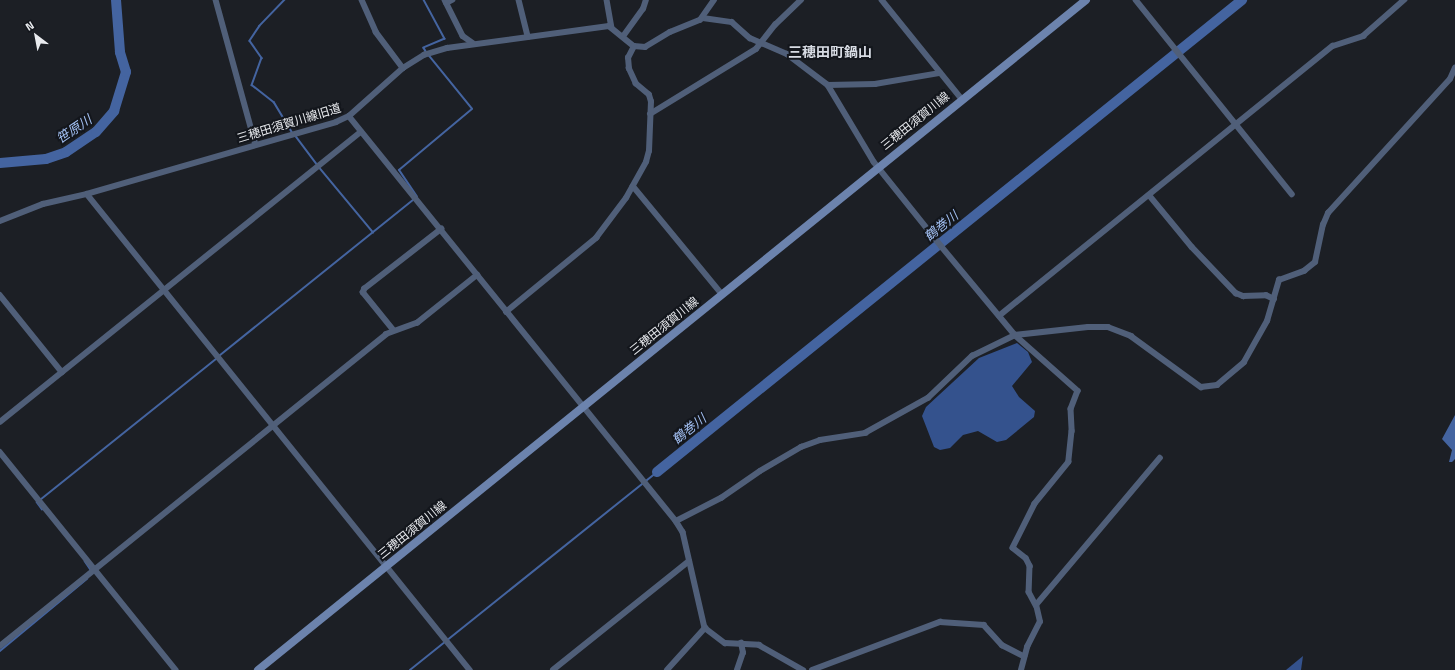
<!DOCTYPE html>
<meta charset="utf-8">
<style>
body{margin:0}
#map{position:relative;width:1455px;height:670px;overflow:hidden;background:#1c1f25;font-family:"Titillium Web","Noto Sans JP",sans-serif}
div>[style]{position:absolute}
.forest>*{inset:0;background:#34528d}
.water>*{inset:0;background:#4464a0}
.stream>*{height:1.5px;margin:-0.75px;padding:0 0.75px;transform-origin:0.75px;border-radius:0.75px;background:#4464a0}
.river>*{height:10px;margin:-5px;padding:0 5px;transform-origin:5px;border-radius:5px;background:#4464a0}
.street>*{height:5.5px;margin:-2.75px;padding:0 2.75px;transform-origin:2.75px;border-radius:2.75px;background:#505f79}
.secondary>*{height:8px;margin:-4px;padding:0 4px;transform-origin:4px;border-radius:4px;background:#6c83ad}
span{translate:-50% -50%;white-space:nowrap;text-align:center;line-height:1.15;-webkit-text-stroke:4px #13161c;paint-order:stroke}
.street-label{font-size:12px;color:#e9ebef}
.water-label{font-size:13px;color:#a3c0f3;font-style:italic}
.quarter-label{font-size:14px;color:#d7dbe3;font-weight:700}
.north{position:absolute;left:16px;top:16px;width:40px;height:40px;-webkit-text-stroke:3px #13161c;paint-order:stroke;rotate:328deg;font-size:11px;font-weight:700;line-height:16px;text-align:center;color:#e9ebef}
.north::after{content:'';display:block;margin:auto;width:14px;height:18px;background:#e9ebef;clip-path:polygon(50% 0,100% 100%,50% 72%,0 100%)}
</style>
<div id="map">
<div class="forest">
<div style="clip-path:polygon(1017px 343px,1028px 352px,1032px 362px,1012px 386px,1019px 397px,1035px 411px,1034px 417px,1006px 440px,997px 442px,978px 431px,963px 435px,950px 448px,940px 450px,934px 447px,922px 416px,926px 407px,979px 358px)"></div>
<div style="clip-path:polygon(1303px 656px,1301px 670px,1286px 670px)"></div>
</div>
<div class="water">
<div style="clip-path:polygon(1455px 415px,1455px 459px,1452px 462px,1449px 462px,1452px 450px,1442px 439px)"></div>
</div>
<div class="stream">
<div style="left:285px;top:0;width:36px;rotate:134deg"></div>
<div style="left:260px;top:26px;width:18px;rotate:124deg"></div>
<div style="left:250px;top:41px;width:21px;rotate:55deg"></div>
<div style="left:262px;top:58px;width:29px;rotate:110deg"></div>
<div style="left:252px;top:85px;width:28px;rotate:38deg"></div>
<div style="left:274px;top:102px;width:35px;rotate:59deg"></div>
<div style="left:424px;top:0;width:44px;rotate:61.7deg"></div>
<div style="left:445px;top:39px;width:23px;rotate:157deg"></div>
<div style="left:424px;top:48px;width:6px;rotate:59deg"></div>
<div style="left:295px;top:135px;width:36px;rotate:53deg"></div>
<div style="left:319px;top:167px;width:85px;rotate:50.3deg"></div>
<div style="left:417px;top:197px;width:32px;rotate:-124deg"></div>
<div style="left:399px;top:170px;width:95px;rotate:-39.9deg"></div>
<div style="left:472px;top:109px;width:68px;rotate:-129.1deg"></div>
<div style="left:219px;top:356px;width:250px;rotate:-38.8deg"></div>
<div style="left:40px;top:500px;width:227px;rotate:-38.7deg"></div>
<div style="left:37px;top:502px;width:9px;rotate:54deg"></div>
<div style="left:85px;top:561px;width:11px;rotate:56deg"></div>
<div style="left:0;top:651px;width:113px;rotate:-39.6deg"></div>
<div style="left:410px;top:670px;width:317px;rotate:-38.7deg"></div>
</div>
<div class="river">
<div style="left:0;top:163px;width:46px;rotate:-5deg"></div>
<div style="left:46px;top:159px;width:21px;rotate:-19deg"></div>
<div style="left:66px;top:152px;width:36px;rotate:-34deg"></div>
<div style="left:96px;top:132px;width:28px;rotate:-49deg"></div>
<div style="left:114px;top:111px;width:41px;rotate:-72.9deg"></div>
<div style="left:126px;top:72px;width:21px;rotate:-107deg"></div>
<div style="left:120px;top:52px;width:52px;rotate:-94.4deg"></div>
<div style="left:657px;top:472px;width:752px;rotate:-38.9deg"></div>
</div>
<div class="street">
<div style="left:216px;top:0;width:150px;rotate:74.6deg"></div>
<div style="left:362px;top:0;width:35px;rotate:66deg"></div>
<div style="left:376px;top:32px;width:45px;rotate:53.1deg"></div>
<div style="left:445px;top:0;width:40px;rotate:63.4deg"></div>
<div style="left:463px;top:36px;width:12px;rotate:35deg"></div>
<div style="left:519px;top:0;width:38px;rotate:76deg"></div>
<div style="left:607px;top:0;width:27px;rotate:80deg"></div>
<div style="left:882px;top:0;width:127px;rotate:51.1deg"></div>
<div style="left:1136px;top:0;width:249px;rotate:51.2deg"></div>
<div style="left:446px;top:3px;width:7px;rotate:-27deg"></div>
<div style="left:703px;top:18px;width:29px;rotate:8deg"></div>
<div style="left:732px;top:22px;width:24px;rotate:42deg"></div>
<div style="left:750px;top:38px;width:40px;rotate:23.4deg"></div>
<div style="left:787px;top:54px;width:51px;rotate:37.1deg"></div>
<div style="left:828px;top:85px;width:90px;rotate:59.1deg"></div>
<div style="left:874px;top:162px;width:109px;rotate:51.3deg"></div>
<div style="left:942px;top:247px;width:114px;rotate:50.3deg"></div>
<div style="left:1015px;top:335px;width:84px;rotate:41.6deg"></div>
<div style="left:1078px;top:391px;width:19px;rotate:111deg"></div>
<div style="left:1071px;top:409px;width:22px;rotate:87deg"></div>
<div style="left:1072px;top:431px;width:31px;rotate:96deg"></div>
<div style="left:1069px;top:462px;width:54px;rotate:129deg"></div>
<div style="left:1035px;top:504px;width:49px;rotate:116.6deg"></div>
<div style="left:1013px;top:548px;width:16px;rotate:38deg"></div>
<div style="left:1026px;top:558px;width:9px;rotate:63deg"></div>
<div style="left:1030px;top:566px;width:26px;rotate:92deg"></div>
<div style="left:1029px;top:592px;width:15px;rotate:62deg"></div>
<div style="left:624px;top:35px;width:32px;rotate:-54deg"></div>
<div style="left:643px;top:9px;width:9px;rotate:-72deg"></div>
<div style="left:828px;top:85px;width:47px;rotate:-1.2deg"></div>
<div style="left:875px;top:84px;width:66px;rotate:-9.6deg"></div>
<div style="left:650px;top:114px;width:124px;rotate:-31.5deg"></div>
<div style="left:756px;top:49px;width:31px;rotate:-52deg"></div>
<div style="left:775px;top:25px;width:36px;rotate:-44deg"></div>
<div style="left:349px;top:116px;width:521px;rotate:51.08deg"></div>
<div style="left:676px;top:521px;width:13px;rotate:58deg"></div>
<div style="left:683px;top:532px;width:98px;rotate:77.1deg"></div>
<div style="left:705px;top:628px;width:25px;rotate:37deg"></div>
<div style="left:725px;top:643px;width:34px;rotate:3deg"></div>
<div style="left:759px;top:645px;width:51px;rotate:29.6deg"></div>
<div style="left:633px;top:186px;width:140px;rotate:50.5deg"></div>
<div style="left:87px;top:194px;width:611px;rotate:51.18deg"></div>
<div style="left:1150px;top:196px;width:66px;rotate:50.5deg"></div>
<div style="left:1192px;top:247px;width:64px;rotate:46.3deg"></div>
<div style="left:1236px;top:293px;width:8px;rotate:23deg"></div>
<div style="left:1243px;top:296px;width:23px;rotate:-2deg"></div>
<div style="left:1266px;top:295px;width:9px;rotate:27deg"></div>
<div style="left:0;top:221px;width:46px;rotate:-21.6deg"></div>
<div style="left:43px;top:204px;width:45px;rotate:-12.8deg"></div>
<div style="left:87px;top:194px;width:259px;rotate:-16.1deg"></div>
<div style="left:336px;top:122px;width:14px;rotate:-25deg"></div>
<div style="left:349px;top:116px;width:72px;rotate:-41.6deg"></div>
<div style="left:403px;top:68px;width:25px;rotate:-32deg"></div>
<div style="left:424px;top:55px;width:24px;rotate:-17deg"></div>
<div style="left:447px;top:48px;width:163px;rotate:-7.7deg"></div>
<div style="left:609px;top:26px;width:32px;rotate:39deg"></div>
<div style="left:634px;top:46px;width:11px;rotate:5deg"></div>
<div style="left:645px;top:47px;width:29px;rotate:-31deg"></div>
<div style="left:670px;top:32px;width:32px;rotate:-22deg"></div>
<div style="left:700px;top:20px;width:24px;rotate:-55deg"></div>
<div style="left:0;top:295px;width:99px;rotate:51.2deg"></div>
<div style="left:506px;top:312px;width:117px;rotate:-39.4deg"></div>
<div style="left:596px;top:238px;width:50px;rotate:-53.1deg"></div>
<div style="left:626px;top:198px;width:41px;rotate:-60.9deg"></div>
<div style="left:646px;top:162px;width:11px;rotate:-75deg"></div>
<div style="left:649px;top:151px;width:49px;rotate:-87.7deg"></div>
<div style="left:651px;top:102px;width:7px;rotate:-106deg"></div>
<div style="left:649px;top:95px;width:17px;rotate:-140deg"></div>
<div style="left:636px;top:84px;width:17px;rotate:-115deg"></div>
<div style="left:629px;top:69px;width:11px;rotate:-95deg"></div>
<div style="left:628px;top:58px;width:13px;rotate:-63deg"></div>
<div style="left:999px;top:316px;width:429px;rotate:-39deg"></div>
<div style="left:1333px;top:46px;width:32px;rotate:-18deg"></div>
<div style="left:1363px;top:36px;width:55px;rotate:-41.3deg"></div>
<div style="left:393px;top:330px;width:48px;rotate:-129deg"></div>
<div style="left:363px;top:293px;width:4px;rotate:-76deg"></div>
<div style="left:364px;top:289px;width:98px;rotate:-37.9deg"></div>
<div style="left:0;top:422px;width:463px;rotate:-38.8deg"></div>
<div style="left:0;top:452px;width:280px;rotate:51.1deg"></div>
<div style="left:676px;top:521px;width:51px;rotate:-27.1deg"></div>
<div style="left:721px;top:498px;width:47px;rotate:-34.7deg"></div>
<div style="left:760px;top:471px;width:48px;rotate:-30.3deg"></div>
<div style="left:801px;top:447px;width:20px;rotate:-20deg"></div>
<div style="left:820px;top:440px;width:46px;rotate:-8.8deg"></div>
<div style="left:865px;top:433px;width:72px;rotate:-29.1deg"></div>
<div style="left:928px;top:398px;width:61px;rotate:-43.7deg"></div>
<div style="left:972px;top:356px;width:48px;rotate:-26deg"></div>
<div style="left:1015px;top:335px;width:73px;rotate:-6.3deg"></div>
<div style="left:1088px;top:327px;width:20px"></div>
<div style="left:1108px;top:327px;width:25px;rotate:21deg"></div>
<div style="left:1131px;top:336px;width:87px;rotate:36.1deg"></div>
<div style="left:1201px;top:387px;width:16px;rotate:-7deg"></div>
<div style="left:1217px;top:385px;width:35px;rotate:-40deg"></div>
<div style="left:1244px;top:362px;width:47px;rotate:-60.7deg"></div>
<div style="left:1267px;top:321px;width:43px;rotate:-73.7deg"></div>
<div style="left:1279px;top:280px;width:27px;rotate:-20deg"></div>
<div style="left:1304px;top:271px;width:14px;rotate:-39deg"></div>
<div style="left:1315px;top:262px;width:38px;rotate:-78deg"></div>
<div style="left:1323px;top:225px;width:13px;rotate:-67deg"></div>
<div style="left:1328px;top:213px;width:181px;rotate:-47.7deg"></div>
<div style="left:1450px;top:79px;width:12px;rotate:-66deg"></div>
<div style="left:0;top:646px;width:496px;rotate:-38.9deg"></div>
<div style="left:386px;top:334px;width:33px;rotate:-20deg"></div>
<div style="left:417px;top:323px;width:77px;rotate:-38.7deg"></div>
<div style="left:553px;top:670px;width:174px;rotate:-38.7deg"></div>
<div style="left:667px;top:670px;width:57px;rotate:-47.9deg"></div>
<div style="left:737px;top:670px;width:18px;rotate:-71deg"></div>
<div style="left:743px;top:653px;width:10px;rotate:-101deg"></div>
<div style="left:812px;top:670px;width:137px;rotate:-20.6deg"></div>
<div style="left:940px;top:622px;width:44px;rotate:3.9deg"></div>
<div style="left:984px;top:625px;width:27px;rotate:48deg"></div>
<div style="left:1002px;top:645px;width:25px;rotate:27deg"></div>
<div style="left:1021px;top:670px;width:24px;rotate:-75deg"></div>
<div style="left:1027px;top:647px;width:28px;rotate:-63deg"></div>
<div style="left:1040px;top:622px;width:17px;rotate:-103deg"></div>
<div style="left:1036px;top:605px;width:192px;rotate:-49.9deg"></div>
</div>
<div class="secondary">
<div style="left:258px;top:670px;width:1065px;rotate:-38.98deg"></div>
</div>
<div class="street-label">
<span style="left:915px;top:121px;rotate:-39deg">三穂田須賀川線</span>
<span style="left:289px;top:123px;rotate:-17deg">三穂田須賀川線旧道</span>
<span style="left:664px;top:326px;rotate:-39deg">三穂田須賀川線</span>
<span style="left:412px;top:530px;rotate:-39deg">三穂田須賀川線</span>
</div>
<div class="water-label">
<span style="left:74px;top:129px;rotate:-34deg">笹原川</span>
<span style="left:941px;top:226px;rotate:-39deg">鶴巻川</span>
<span style="left:689px;top:429px;rotate:-39deg">鶴巻川</span>
</div>
<div class="quarter-label">
<span style="left:830px;top:52px">三穂田町鍋山</span>
</div>
<div class="north">N</div>
</div>
